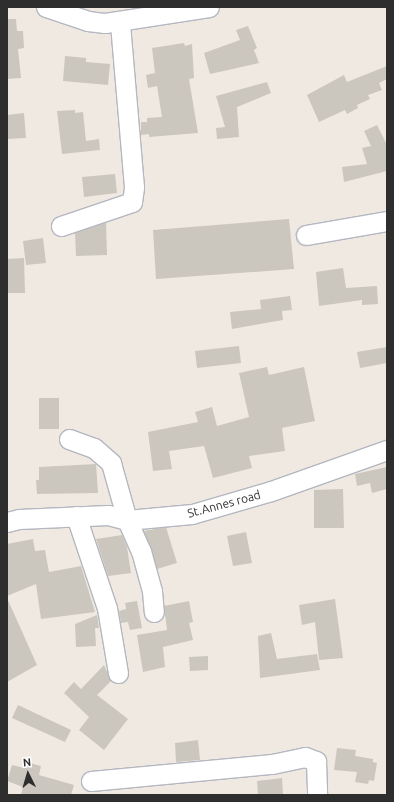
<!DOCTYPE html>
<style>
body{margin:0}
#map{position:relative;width:394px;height:802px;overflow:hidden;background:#efe9e1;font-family:Ubuntu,sans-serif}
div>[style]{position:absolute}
.building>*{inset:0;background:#cbc7bf}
.roads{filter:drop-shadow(1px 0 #b4b7c1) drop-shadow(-1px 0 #b4b7c1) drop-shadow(0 1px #b4b7c1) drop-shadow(0 -1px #b4b7c1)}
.minor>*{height:19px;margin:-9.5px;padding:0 9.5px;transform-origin:9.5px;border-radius:9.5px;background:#fff}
span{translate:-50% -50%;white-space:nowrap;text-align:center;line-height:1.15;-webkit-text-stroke:3px #fff;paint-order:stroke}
.street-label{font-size:12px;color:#2e2e2e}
.frame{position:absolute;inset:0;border:8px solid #2e2e2e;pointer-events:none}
.north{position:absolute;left:8px;top:754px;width:40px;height:40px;-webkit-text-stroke:3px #fff;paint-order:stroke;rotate:355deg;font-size:11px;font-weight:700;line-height:16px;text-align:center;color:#2e2e2e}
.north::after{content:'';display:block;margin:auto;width:14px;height:18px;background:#2e2e2e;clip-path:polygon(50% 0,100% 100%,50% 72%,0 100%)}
</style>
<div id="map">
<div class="building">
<div style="clip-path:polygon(7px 19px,16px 19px,17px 31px,23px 31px,24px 48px,18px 49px,21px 78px,7px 79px)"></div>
<div style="clip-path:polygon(248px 26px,257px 48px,254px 50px,259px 63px,210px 74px,204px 53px,240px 40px,236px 30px)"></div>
<div style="clip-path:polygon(184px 43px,185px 46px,192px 44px,194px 78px,189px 79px,198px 133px,149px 137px,149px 134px,141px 135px,141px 122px,147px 122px,147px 118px,162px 117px,157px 86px,148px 88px,146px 75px,155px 73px,152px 48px)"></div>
<div style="clip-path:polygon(65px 56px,86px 58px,86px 62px,110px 64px,108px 85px,63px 81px)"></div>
<div style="clip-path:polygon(387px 66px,387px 79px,379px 83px,382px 90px,368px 95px,370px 99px,357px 105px,358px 108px,347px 114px,345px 110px,319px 122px,307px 95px,344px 75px,347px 82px)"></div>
<div style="clip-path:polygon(267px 82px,271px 93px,237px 107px,239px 137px,217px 139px,216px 128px,225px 127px,216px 96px)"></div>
<div style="clip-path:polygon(75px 110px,75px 113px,83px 112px,86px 141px,99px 139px,100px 150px,62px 154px,57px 111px)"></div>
<div style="clip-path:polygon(24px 113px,26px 138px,7px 139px,7px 115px)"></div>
<div style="clip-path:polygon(377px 125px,387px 145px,387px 171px,344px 182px,342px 167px,367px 164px,362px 148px,371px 146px,364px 131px)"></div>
<div style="clip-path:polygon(115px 174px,117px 193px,84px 197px,82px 177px)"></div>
<div style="clip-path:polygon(289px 219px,294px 269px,156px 279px,153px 230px)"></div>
<div style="clip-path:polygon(106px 222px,107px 255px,76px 256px,75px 233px)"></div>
<div style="clip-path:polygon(43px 238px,46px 263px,26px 265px,23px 241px)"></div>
<div style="clip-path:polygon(24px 258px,25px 293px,7px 293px,7px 259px)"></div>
<div style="clip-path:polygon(343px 268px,346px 288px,377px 286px,378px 304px,362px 305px,362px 300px,319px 306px,316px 272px)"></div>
<div style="clip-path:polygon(290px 296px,292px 310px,282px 311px,283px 320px,232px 329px,230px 312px,261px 309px,260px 300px)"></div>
<div style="clip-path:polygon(239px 346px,241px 363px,197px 368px,195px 351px)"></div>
<div style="clip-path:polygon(387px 347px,387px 363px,360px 368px,357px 352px)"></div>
<div style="clip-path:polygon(267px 367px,269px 375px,304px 367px,315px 421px,282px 428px,285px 451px,249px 456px,252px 468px,213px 478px,204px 446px,169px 451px,172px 469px,153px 471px,148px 432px,198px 422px,195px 412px,212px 407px,217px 426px,249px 417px,239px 373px)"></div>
<div style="clip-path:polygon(39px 398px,59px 398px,59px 429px,39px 429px)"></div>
<div style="clip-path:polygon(96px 464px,98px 493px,37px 494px,36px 480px,39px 480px,39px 467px)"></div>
<div style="clip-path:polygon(387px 467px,387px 489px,372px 493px,370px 483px,357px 486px,355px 474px)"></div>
<div style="clip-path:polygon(343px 489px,344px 528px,314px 528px,314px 490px)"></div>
<div style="clip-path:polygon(166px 527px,177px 563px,157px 569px,144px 531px)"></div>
<div style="clip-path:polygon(246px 532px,252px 563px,233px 566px,227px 536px)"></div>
<div style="clip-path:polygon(122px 535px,127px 547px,131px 573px,108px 576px,96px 539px)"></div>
<div style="clip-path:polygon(33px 539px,35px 551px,45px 550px,49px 572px,81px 566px,95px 612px,41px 619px,36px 584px,7px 596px,7px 544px)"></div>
<div style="clip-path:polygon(7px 598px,37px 665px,7px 682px)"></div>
<div style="clip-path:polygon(335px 599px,343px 658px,319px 660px,315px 622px,302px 625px,299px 605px)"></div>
<div style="clip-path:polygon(137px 601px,142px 628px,130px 630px,128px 622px,121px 623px,119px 611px,126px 609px,125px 603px)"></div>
<div style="clip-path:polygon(189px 601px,193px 622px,189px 623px,193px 640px,163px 647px,165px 667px,143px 672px,137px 635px,167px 630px,164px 606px)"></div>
<div style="clip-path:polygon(97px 615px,99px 628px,95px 628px,96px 646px,76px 647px,75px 624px)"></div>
<div style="clip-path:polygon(271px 633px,277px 659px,317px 654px,320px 670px,260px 678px,258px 636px)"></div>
<div style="clip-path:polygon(208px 656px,208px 670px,190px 671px,189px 657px)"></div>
<div style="clip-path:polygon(104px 665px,111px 681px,97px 695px,128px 719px,104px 750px,79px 730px,89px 717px,64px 693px,74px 682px,81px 689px)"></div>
<div style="clip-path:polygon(18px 705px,71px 730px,65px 742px,12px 718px)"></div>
<div style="clip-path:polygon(198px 740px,200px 760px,176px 762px,175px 743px)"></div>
<div style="clip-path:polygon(337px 748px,356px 750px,355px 756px,373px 759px,373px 762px,377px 763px,374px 781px,369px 780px,368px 784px,355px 782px,357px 772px,334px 770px)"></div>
<div style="clip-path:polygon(26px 762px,41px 766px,39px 775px,74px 785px,71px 795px,21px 795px,23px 787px,7px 781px,12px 765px,24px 768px)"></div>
<div style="clip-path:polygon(282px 778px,283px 794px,258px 795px,257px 781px)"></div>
</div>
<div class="roads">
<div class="minor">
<div style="left:46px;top:7px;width:44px;rotate:18.4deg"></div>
<div style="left:88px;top:21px;width:17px;rotate:7deg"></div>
<div style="left:105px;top:23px;width:105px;rotate:-8.7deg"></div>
<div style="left:61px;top:226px;width:75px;rotate:-18.7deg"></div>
<div style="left:132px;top:202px;width:15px;rotate:-82deg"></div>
<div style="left:134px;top:187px;width:165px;rotate:-94.9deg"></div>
<div style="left:306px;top:235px;width:82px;rotate:-9.8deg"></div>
<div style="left:69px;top:439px;width:27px;rotate:20deg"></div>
<div style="left:94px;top:448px;width:23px;rotate:41deg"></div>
<div style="left:111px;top:463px;width:59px;rotate:74.3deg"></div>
<div style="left:127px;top:520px;width:34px;rotate:66deg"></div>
<div style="left:141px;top:551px;width:41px;rotate:74.6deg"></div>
<div style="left:152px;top:591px;width:21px;rotate:85deg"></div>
<div style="left:76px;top:516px;width:97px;rotate:71.4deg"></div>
<div style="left:107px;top:608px;width:66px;rotate:80.4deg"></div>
<div style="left:7px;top:522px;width:12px;rotate:-14deg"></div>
<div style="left:19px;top:519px;width:89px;rotate:-2.6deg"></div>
<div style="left:108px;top:515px;width:20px;rotate:15deg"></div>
<div style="left:127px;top:520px;width:65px;rotate:-5.3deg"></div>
<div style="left:192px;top:514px;width:82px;rotate:-16.2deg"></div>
<div style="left:271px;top:491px;width:123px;rotate:-19.5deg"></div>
<div style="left:91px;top:781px;width:182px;rotate:-5.4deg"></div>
<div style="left:272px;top:764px;width:34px;rotate:-12deg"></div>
<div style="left:305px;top:757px;width:12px;rotate:20deg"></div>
<div style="left:316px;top:761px;width:34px;rotate:88deg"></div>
</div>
</div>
<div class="street-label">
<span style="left:224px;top:504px;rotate:-15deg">St.Annes road</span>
</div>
<div class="frame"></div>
<div class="north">N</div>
</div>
